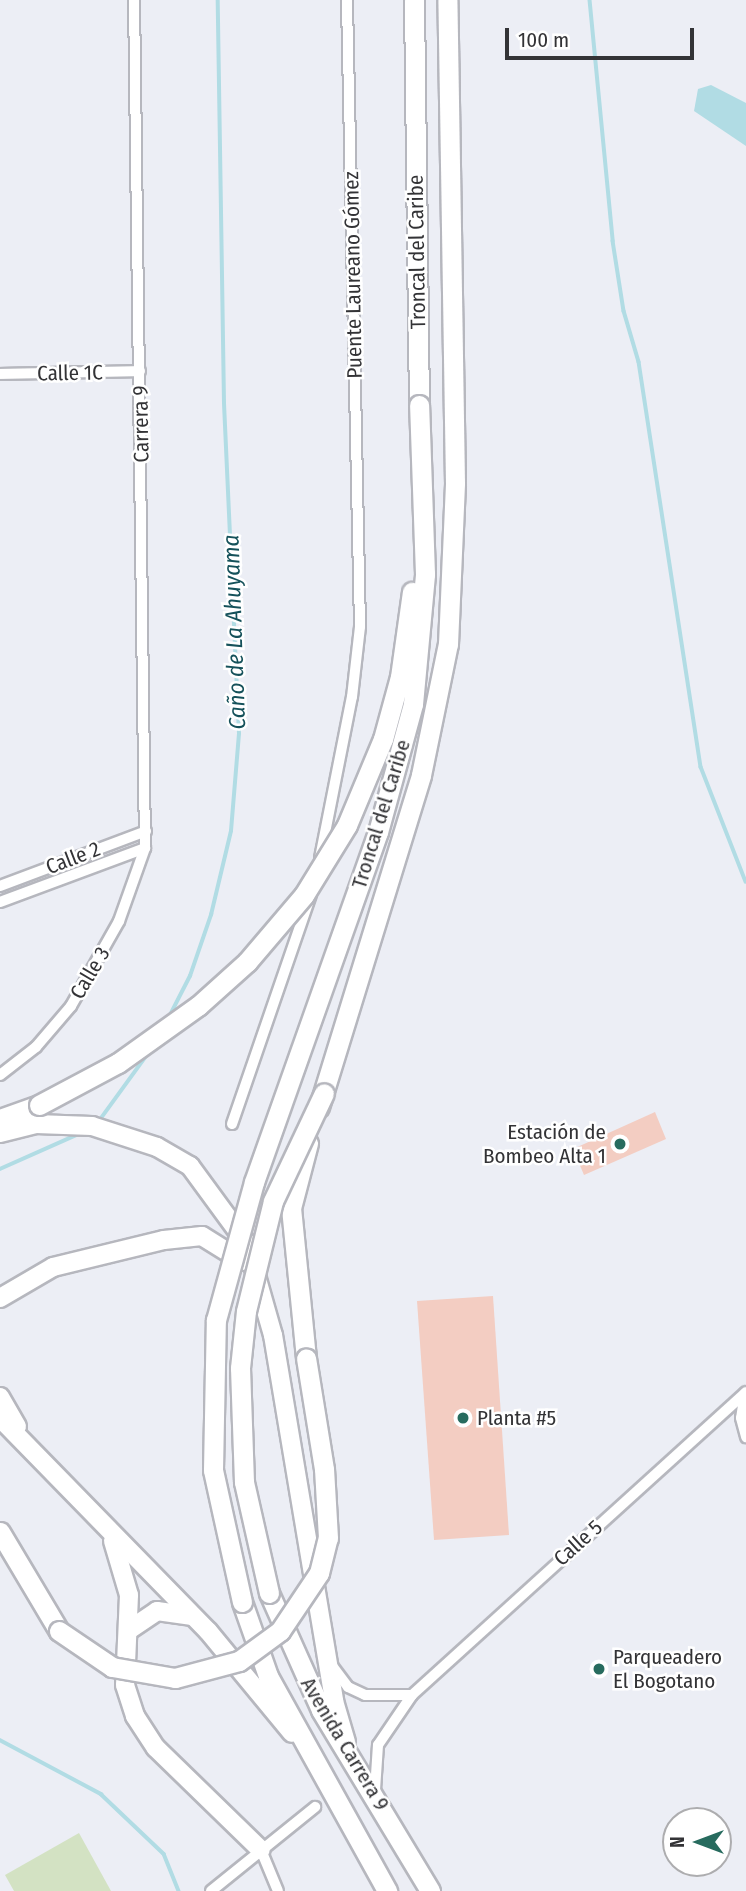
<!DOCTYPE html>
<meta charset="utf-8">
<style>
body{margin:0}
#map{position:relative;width:746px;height:1891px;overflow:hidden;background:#eceef5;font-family:"Fira Sans Condensed",sans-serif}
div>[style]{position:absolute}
.green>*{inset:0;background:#d3e2c3}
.water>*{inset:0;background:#b1dce4}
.stream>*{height:3.5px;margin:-1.75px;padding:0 1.75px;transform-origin:1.75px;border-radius:1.75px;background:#b1dce4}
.building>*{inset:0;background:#f3cdc2}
.roads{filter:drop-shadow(2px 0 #b6b7be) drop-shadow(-2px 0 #b6b7be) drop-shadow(0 2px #b6b7be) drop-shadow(0 -2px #b6b7be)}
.minor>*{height:10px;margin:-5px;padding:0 5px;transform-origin:5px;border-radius:5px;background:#fff}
.primary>*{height:18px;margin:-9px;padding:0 9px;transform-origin:9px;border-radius:9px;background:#fff}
.trunk>*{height:19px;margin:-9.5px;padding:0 9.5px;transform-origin:9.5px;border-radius:9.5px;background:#fff}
.bridges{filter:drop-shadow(2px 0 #b6b7be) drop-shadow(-2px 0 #b6b7be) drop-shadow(0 2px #b6b7be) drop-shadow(0 -2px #b6b7be)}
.trunk-bridge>*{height:19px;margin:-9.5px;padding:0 9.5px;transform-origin:9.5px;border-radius:9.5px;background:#fff}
.dots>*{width:19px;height:19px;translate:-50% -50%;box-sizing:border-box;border:4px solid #fff;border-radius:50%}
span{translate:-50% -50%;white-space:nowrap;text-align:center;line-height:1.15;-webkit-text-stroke:5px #fff;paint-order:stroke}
.street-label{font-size:21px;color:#333336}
.poi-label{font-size:21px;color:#333336}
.right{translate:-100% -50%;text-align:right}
.left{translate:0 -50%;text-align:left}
.water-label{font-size:23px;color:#15515a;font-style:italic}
.north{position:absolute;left:662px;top:1807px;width:70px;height:70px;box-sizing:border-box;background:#fff;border:2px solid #adadaf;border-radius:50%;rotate:270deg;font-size:19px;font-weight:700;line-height:28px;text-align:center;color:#333336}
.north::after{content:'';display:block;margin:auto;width:24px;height:32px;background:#276b5e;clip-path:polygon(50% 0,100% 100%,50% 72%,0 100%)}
.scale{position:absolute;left:505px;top:28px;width:189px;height:32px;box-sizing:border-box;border:4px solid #333336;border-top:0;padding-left:9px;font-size:21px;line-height:24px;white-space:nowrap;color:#333336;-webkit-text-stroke:5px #fff;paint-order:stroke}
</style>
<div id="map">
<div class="green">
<div style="clip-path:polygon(79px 1833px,111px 1891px,14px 1891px,5px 1875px)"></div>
</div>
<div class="water">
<div style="clip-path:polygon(711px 85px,746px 103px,746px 146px,694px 111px,698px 89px)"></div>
</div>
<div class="stream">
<div style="left:590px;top:0;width:242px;rotate:84.5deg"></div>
<div style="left:613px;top:241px;width:71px;rotate:81.1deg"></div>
<div style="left:624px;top:311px;width:53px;rotate:73.6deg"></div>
<div style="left:639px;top:362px;width:410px;rotate:81.3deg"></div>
<div style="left:701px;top:767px;width:123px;rotate:68.6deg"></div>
<div style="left:169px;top:1017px;width:46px;rotate:-62.9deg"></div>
<div style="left:190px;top:976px;width:65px;rotate:-71deg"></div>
<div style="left:211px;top:915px;width:86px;rotate:-76.6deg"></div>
<div style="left:231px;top:831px;width:97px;rotate:-85.3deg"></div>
<div style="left:239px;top:734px;width:331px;rotate:-92.6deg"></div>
<div style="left:224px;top:403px;width:403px;rotate:-90.9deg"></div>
<div style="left:99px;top:1121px;width:90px;rotate:-54deg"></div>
<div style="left:0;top:1169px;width:89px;rotate:-24deg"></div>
<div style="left:0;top:1740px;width:115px;rotate:28.1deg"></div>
<div style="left:101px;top:1794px;width:87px;rotate:43.6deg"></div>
<div style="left:164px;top:1854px;width:40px;rotate:68deg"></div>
</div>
<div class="building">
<div style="clip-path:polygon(655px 1112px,666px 1139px,584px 1175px,573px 1149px)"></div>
<div style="clip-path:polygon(493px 1296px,509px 1535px,434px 1540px,417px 1301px)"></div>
</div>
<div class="roads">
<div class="minor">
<div style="left:0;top:374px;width:140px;rotate:-1.2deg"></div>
<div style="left:320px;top:858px;width:164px;rotate:-78.8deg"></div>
<div style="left:352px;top:697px;width:70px;rotate:-83.5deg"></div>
<div style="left:360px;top:627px;width:627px;rotate:-91.19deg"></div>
<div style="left:0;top:886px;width:156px;rotate:-20.6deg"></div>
<div style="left:0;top:902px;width:155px;rotate:-20.4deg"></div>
<div style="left:0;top:1075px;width:46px;rotate:-37.9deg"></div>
<div style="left:36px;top:1047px;width:54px;rotate:-49.5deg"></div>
<div style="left:71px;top:1006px;width:98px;rotate:-60.5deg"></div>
<div style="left:119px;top:921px;width:77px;rotate:-70.4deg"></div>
<div style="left:145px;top:848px;width:848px;rotate:-90.74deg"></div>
<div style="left:232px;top:1124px;width:243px;rotate:-71deg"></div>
<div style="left:745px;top:1393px;width:25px;rotate:99deg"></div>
<div style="left:741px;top:1418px;width:20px;rotate:75deg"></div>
<div style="left:333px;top:1667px;width:25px;rotate:53deg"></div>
<div style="left:348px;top:1687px;width:19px;rotate:25deg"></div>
<div style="left:365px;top:1695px;width:47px"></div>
<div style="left:375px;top:1790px;width:45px;rotate:-86.2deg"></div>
<div style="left:378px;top:1745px;width:60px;rotate:-55.8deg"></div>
<div style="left:412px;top:1695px;width:451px;rotate:-42.2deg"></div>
<div style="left:261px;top:1850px;width:44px;rotate:67.5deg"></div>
<div style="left:211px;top:1891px;width:134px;rotate:-38.9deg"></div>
</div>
<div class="primary">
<div style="left:0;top:1133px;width:37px;rotate:-14deg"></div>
<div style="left:36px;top:1124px;width:56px;rotate:2deg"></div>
<div style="left:92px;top:1126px;width:68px;rotate:17.9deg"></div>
<div style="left:157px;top:1147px;width:38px;rotate:30deg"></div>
<div style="left:190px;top:1166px;width:97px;rotate:53.8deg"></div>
<div style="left:247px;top:1244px;width:95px;rotate:74.1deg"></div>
<div style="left:273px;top:1335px;width:371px;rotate:80.5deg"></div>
<div style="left:334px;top:1701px;width:43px;rotate:73.7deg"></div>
<div style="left:0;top:1298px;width:61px;rotate:-30.3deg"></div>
<div style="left:53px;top:1267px;width:114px;rotate:-13.7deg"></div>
<div style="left:164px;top:1240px;width:38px;rotate:-6deg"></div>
<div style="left:202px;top:1236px;width:47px;rotate:32deg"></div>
<div style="left:0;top:1397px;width:34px;rotate:60deg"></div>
<div style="left:0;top:1418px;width:298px;rotate:45.7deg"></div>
<div style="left:208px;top:1631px;width:132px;rotate:50.5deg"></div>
<div style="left:113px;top:1541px;width:56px;rotate:73.5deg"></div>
<div style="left:129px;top:1595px;width:90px;rotate:92.5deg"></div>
<div style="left:125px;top:1685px;width:33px;rotate:72deg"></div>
<div style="left:135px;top:1716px;width:38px;rotate:57deg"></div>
<div style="left:156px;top:1748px;width:146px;rotate:44.2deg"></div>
<div style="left:129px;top:1630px;width:34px;rotate:-34deg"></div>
<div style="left:157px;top:1611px;width:34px;rotate:8deg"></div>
</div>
<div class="trunk">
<div style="left:414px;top:0;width:405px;rotate:89.3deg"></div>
<div style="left:319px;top:1107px;width:347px;rotate:-72.9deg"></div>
<div style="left:421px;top:775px;width:134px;rotate:-78.4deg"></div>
<div style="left:448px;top:644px;width:161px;rotate:-87.5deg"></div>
<div style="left:455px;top:483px;width:483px;rotate:-90.9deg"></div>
<div style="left:0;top:1119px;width:41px;rotate:-19.7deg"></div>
<div style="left:306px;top:1358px;width:151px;rotate:-95.7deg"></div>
<div style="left:291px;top:1208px;width:67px;rotate:-75.3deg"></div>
<div style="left:0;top:1532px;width:115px;rotate:59.2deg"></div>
<div style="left:269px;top:1593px;width:128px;rotate:66deg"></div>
<div style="left:321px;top:1710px;width:211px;rotate:58.9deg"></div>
<div style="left:242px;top:1602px;width:78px;rotate:70.6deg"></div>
<div style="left:268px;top:1676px;width:246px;rotate:61deg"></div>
</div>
</div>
<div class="bridges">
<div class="trunk-bridge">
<div style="left:39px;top:1105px;width:89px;rotate:-28deg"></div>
<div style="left:118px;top:1063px;width:98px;rotate:-35.5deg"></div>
<div style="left:198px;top:1006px;width:66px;rotate:-41.9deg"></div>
<div style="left:247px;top:962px;width:88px;rotate:-49.6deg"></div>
<div style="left:304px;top:895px;width:82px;rotate:-58.4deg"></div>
<div style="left:347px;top:825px;width:93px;rotate:-67.3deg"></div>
<div style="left:383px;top:739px;width:64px;rotate:-74.7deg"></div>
<div style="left:400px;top:677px;width:86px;rotate:-82deg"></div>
<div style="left:269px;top:1593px;width:114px;rotate:-102.7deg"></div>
<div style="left:244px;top:1482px;width:114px;rotate:-92deg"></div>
<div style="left:240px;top:1368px;width:57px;rotate:-84deg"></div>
<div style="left:246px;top:1311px;width:113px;rotate:-76.2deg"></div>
<div style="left:273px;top:1201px;width:119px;rotate:-64.7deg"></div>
<div style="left:242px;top:1602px;width:135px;rotate:-102.4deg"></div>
<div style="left:213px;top:1470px;width:150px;rotate:-88.9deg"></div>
<div style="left:216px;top:1320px;width:143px;rotate:-74.6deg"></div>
<div style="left:254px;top:1182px;width:371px;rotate:-70.5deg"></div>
<div style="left:378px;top:832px;width:133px;rotate:-74.7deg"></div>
<div style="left:413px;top:704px;width:131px;rotate:-84.7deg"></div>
<div style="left:425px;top:574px;width:169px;rotate:-92deg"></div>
<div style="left:59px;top:1631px;width:64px;rotate:34.2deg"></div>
<div style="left:112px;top:1667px;width:64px;rotate:9.9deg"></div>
<div style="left:175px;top:1678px;width:66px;rotate:-14.9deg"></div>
<div style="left:239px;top:1661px;width:51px;rotate:-36.2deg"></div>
<div style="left:280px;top:1631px;width:70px;rotate:-56.1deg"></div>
<div style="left:319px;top:1573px;width:36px;rotate:-76deg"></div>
<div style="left:328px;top:1538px;width:69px;rotate:-93.3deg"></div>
<div style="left:324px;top:1469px;width:112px;rotate:-99.2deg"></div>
</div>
</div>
<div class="dots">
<div style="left:620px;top:1144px;background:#276b5e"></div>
<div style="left:463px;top:1418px;background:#276b5e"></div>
<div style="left:599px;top:1669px;background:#276b5e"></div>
</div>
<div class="street-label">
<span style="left:417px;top:252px;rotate:-91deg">Troncal del Caribe</span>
<span style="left:353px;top:275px;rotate:-91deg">Puente Laureano Gómez</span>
<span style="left:70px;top:373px;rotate:-1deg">Calle 1C</span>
<span style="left:141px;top:424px;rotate:-91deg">Carrera 9</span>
<span style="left:381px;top:814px;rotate:-73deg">Troncal del Caribe</span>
<span style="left:73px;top:858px;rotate:-21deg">Calle 2</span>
<span style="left:90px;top:973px;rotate:-59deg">Calle 3</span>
<span style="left:578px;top:1543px;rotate:-42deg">Calle 5</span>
<span style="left:345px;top:1744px;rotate:59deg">Avenida Carrera 9</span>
</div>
<div class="poi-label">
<span class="right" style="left:606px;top:1144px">Estación de<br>Bombeo Alta 1</span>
<span class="left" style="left:477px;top:1418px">Planta #5</span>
<span class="left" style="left:613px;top:1669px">Parqueadero<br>El Bogotano</span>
</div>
<div class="water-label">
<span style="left:234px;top:632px;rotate:-92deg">Caño de La Ahuyama</span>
</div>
<div class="north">N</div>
<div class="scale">100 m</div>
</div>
